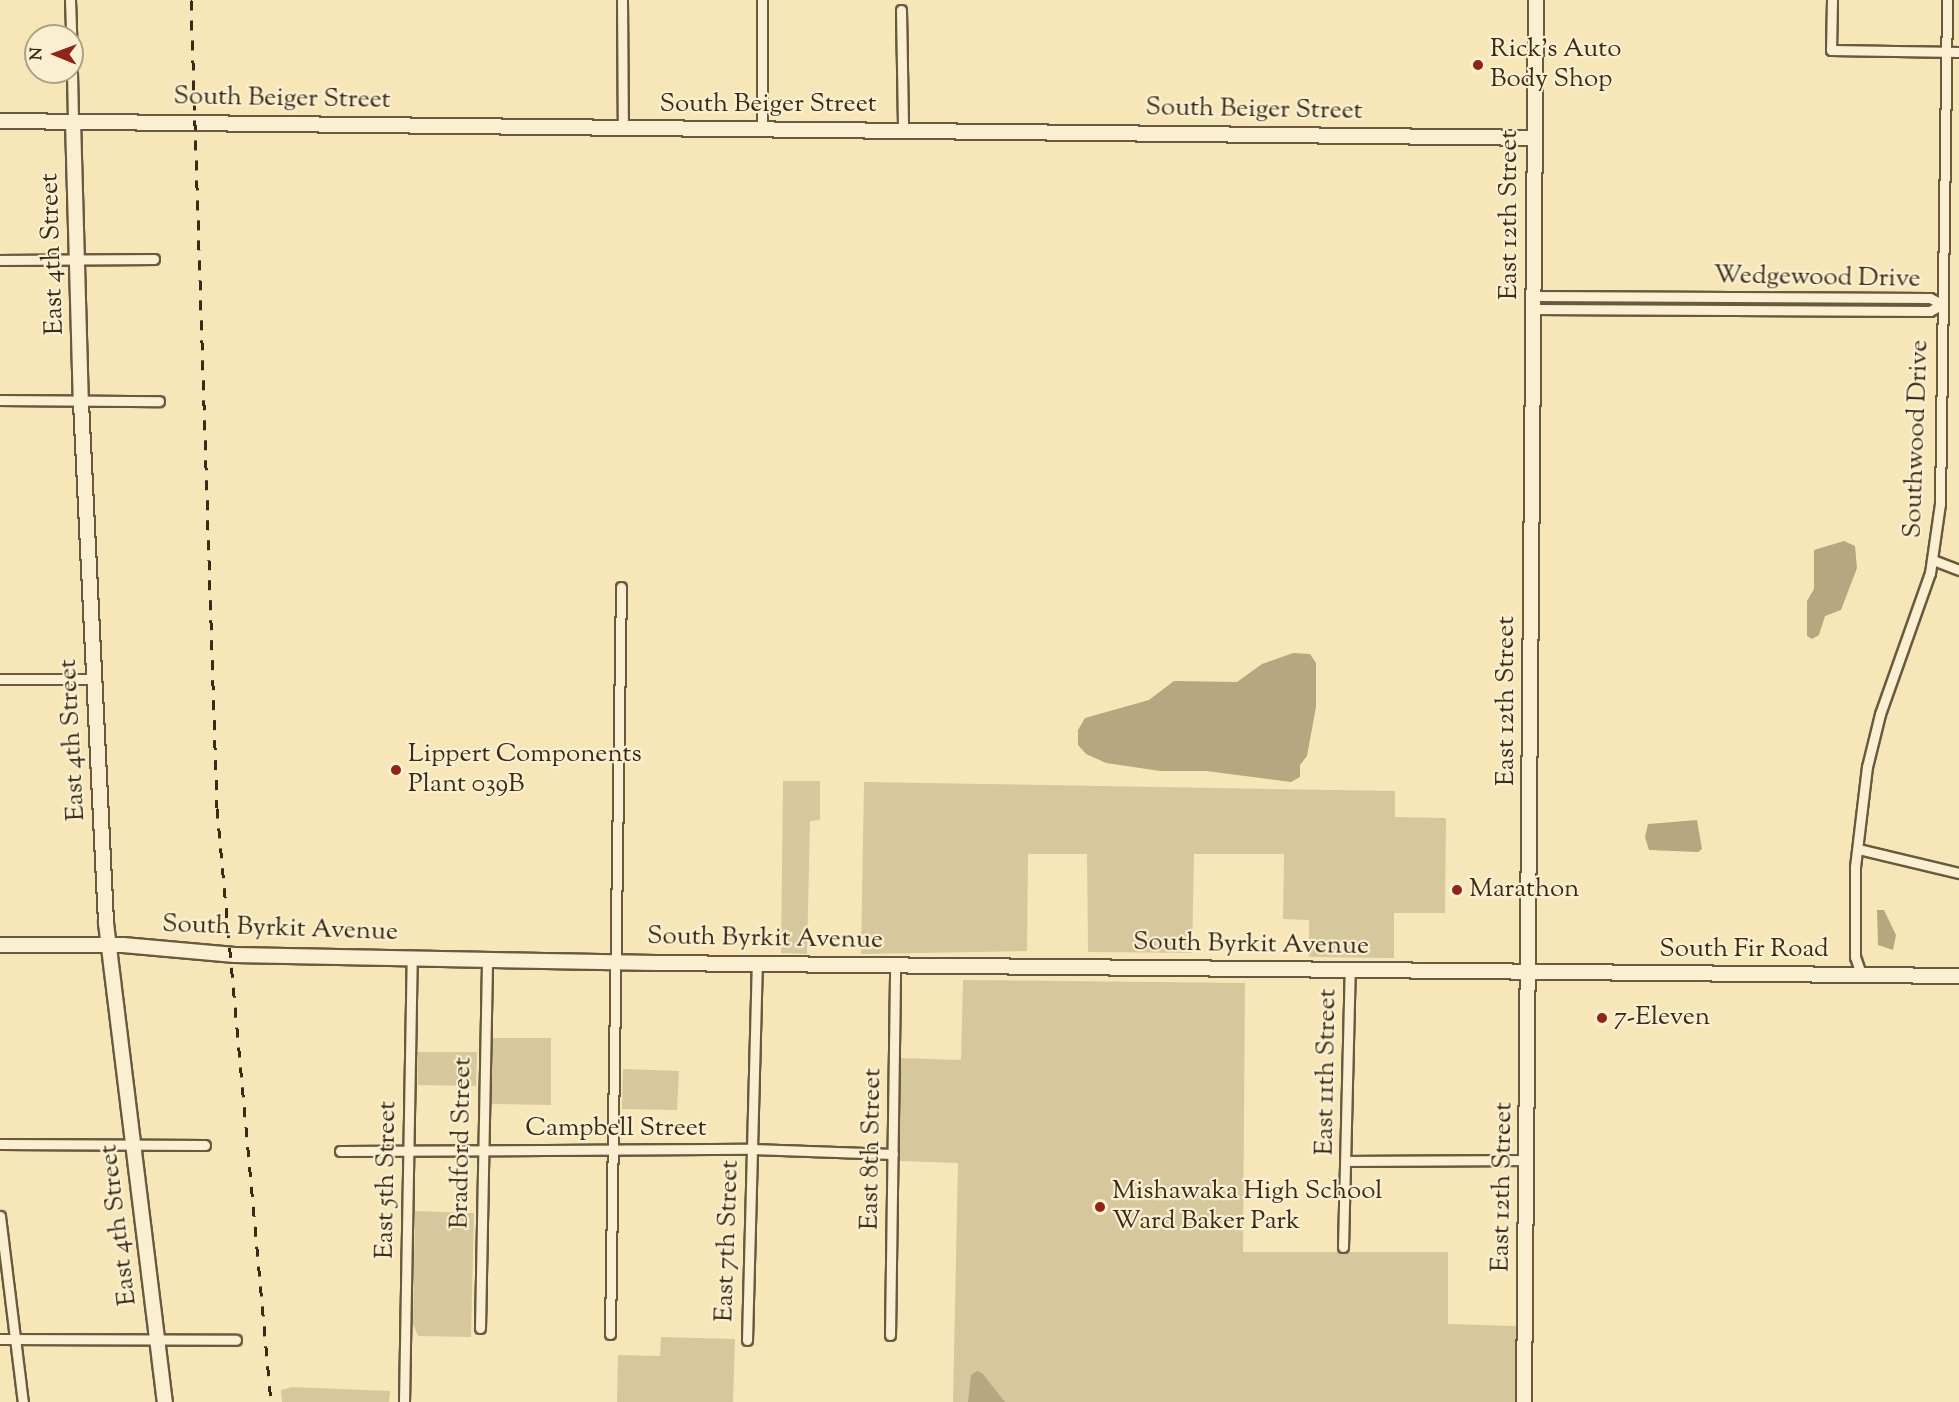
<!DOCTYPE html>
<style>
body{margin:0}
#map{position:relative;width:1959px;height:1402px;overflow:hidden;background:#f7e7b8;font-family:"Sorts Mill Goudy",serif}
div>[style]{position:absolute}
.green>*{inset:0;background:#d7c79d}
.water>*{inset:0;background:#b7a781}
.roads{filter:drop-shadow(2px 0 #695a3f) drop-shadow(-2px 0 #695a3f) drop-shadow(0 2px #695a3f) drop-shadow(0 -2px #695a3f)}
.street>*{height:9px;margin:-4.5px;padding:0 4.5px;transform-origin:4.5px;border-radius:4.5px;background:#faefd1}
.secondary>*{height:14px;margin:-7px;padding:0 7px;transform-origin:7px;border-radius:7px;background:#faefd1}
.rail>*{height:3px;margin-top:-1.5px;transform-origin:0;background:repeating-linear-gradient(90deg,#3a2b17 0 10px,transparent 0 20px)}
.dots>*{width:16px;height:16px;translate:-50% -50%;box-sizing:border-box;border:3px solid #faefd1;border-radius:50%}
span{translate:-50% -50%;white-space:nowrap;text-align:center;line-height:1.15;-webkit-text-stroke:4.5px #faefd1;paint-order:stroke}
.poi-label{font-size:26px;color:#3a2b17}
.left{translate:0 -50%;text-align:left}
.street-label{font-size:26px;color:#3a2b17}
.north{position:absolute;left:24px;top:24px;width:60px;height:60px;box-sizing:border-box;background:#faefd1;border:2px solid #ada187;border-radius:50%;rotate:271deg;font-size:16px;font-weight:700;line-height:24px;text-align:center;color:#3a2b17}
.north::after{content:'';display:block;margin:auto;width:21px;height:27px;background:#8f2418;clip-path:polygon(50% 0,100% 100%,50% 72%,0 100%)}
</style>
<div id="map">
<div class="green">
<div style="clip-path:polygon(783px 781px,820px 781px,820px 820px,810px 821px,807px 954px,781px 953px)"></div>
<div style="clip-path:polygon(864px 782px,1395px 791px,1395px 817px,1446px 818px,1445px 913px,1394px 913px,1394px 958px,1309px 957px,1309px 920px,1283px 919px,1284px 854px,1194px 854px,1192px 953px,1088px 952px,1087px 854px,1028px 854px,1027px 951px,861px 954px)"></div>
<div style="clip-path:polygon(963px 980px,1245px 983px,1243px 1252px,1448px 1252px,1448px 1324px,1516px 1326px,1515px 1402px,953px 1402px,958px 1163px,899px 1161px,901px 1058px,961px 1060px)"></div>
<div style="clip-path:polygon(490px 1038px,551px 1038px,551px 1105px,488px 1104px)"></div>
<div style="clip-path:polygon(417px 1052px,477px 1052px,476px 1086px,418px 1085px)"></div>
<div style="clip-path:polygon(623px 1069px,679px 1071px,677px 1110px,622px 1109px)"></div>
<div style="clip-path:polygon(415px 1211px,474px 1213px,471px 1337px,418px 1336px,413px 1324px)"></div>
<div style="clip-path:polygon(661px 1337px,735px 1339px,733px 1402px,617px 1402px,618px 1355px,660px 1356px)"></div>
<div style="clip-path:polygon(292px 1387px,390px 1391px,389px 1402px,282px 1402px,281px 1390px)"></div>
</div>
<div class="water">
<div style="clip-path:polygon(1844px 541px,1855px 546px,1857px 568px,1841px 610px,1825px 616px,1819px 635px,1812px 639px,1807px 636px,1807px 601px,1814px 589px,1814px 550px)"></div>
<div style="clip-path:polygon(1293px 653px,1310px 654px,1316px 663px,1316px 707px,1307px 756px,1300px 765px,1300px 777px,1291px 782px,1206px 771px,1160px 771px,1106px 763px,1086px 754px,1078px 745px,1078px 730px,1085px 718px,1149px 700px,1174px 681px,1237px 682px,1262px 664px)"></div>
<div style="clip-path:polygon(1697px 820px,1702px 849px,1698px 852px,1649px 850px,1645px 837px,1648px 824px)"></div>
<div style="clip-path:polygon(1877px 910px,1884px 910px,1896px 935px,1893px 950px,1878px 945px)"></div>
<div style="clip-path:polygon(977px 1371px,982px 1373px,1005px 1402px,968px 1402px,971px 1375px)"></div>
</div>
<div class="roads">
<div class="street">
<div style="left:70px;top:0;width:36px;rotate:88deg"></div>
<div style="left:622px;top:0;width:129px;rotate:89.6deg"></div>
<div style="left:1832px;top:0;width:50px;rotate:91.1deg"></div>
<div style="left:1831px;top:50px;width:128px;rotate:0.9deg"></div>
<div style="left:901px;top:10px;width:120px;rotate:89deg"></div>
<div style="left:72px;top:72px;width:49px;rotate:88.8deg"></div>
<div style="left:762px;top:128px;width:128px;rotate:-90deg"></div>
<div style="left:0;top:260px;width:154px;rotate:-0.4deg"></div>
<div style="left:1534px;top:296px;width:396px;rotate:0.3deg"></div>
<div style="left:1930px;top:298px;width:13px;rotate:27deg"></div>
<div style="left:1534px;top:309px;width:396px;rotate:0.3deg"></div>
<div style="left:1930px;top:311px;width:14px;rotate:-30deg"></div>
<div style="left:0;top:400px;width:159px;rotate:0.4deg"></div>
<div style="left:1933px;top:560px;width:28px;rotate:21deg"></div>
<div style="left:0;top:679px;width:94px"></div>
<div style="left:1858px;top:849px;width:104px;rotate:13.4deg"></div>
<div style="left:1861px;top:974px;width:18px;rotate:-109deg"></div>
<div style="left:1855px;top:957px;width:90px;rotate:-90deg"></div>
<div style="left:1855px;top:867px;width:101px;rotate:-83.2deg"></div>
<div style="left:1867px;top:767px;width:55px;rotate:-76.2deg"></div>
<div style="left:1880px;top:714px;width:150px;rotate:-70.5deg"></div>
<div style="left:1930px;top:573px;width:70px;rotate:-81.8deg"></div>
<div style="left:1940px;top:504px;width:504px;rotate:-89.2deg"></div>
<div style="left:0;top:1144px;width:205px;rotate:0.3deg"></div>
<div style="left:340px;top:1151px;width:412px;rotate:-0.3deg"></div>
<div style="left:752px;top:1149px;width:141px;rotate:2deg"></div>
<div style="left:1346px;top:1161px;width:181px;rotate:-0.3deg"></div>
<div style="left:0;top:1216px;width:187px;rotate:83deg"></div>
<div style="left:1343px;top:1247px;width:277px;rotate:-88.6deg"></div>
<div style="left:480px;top:1328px;width:369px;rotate:-88.9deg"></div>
<div style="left:610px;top:1334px;width:747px;rotate:-89.16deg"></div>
<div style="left:890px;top:1335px;width:370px;rotate:-89.2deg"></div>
<div style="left:0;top:1339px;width:236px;rotate:0.2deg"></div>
<div style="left:747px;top:1340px;width:377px;rotate:-88.5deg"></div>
<div style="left:404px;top:1402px;width:443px;rotate:-89deg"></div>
</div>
<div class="secondary">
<div style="left:0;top:121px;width:1535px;rotate:0.63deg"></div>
<div style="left:73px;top:121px;width:281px;rotate:88.4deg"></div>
<div style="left:81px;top:402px;width:522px;rotate:87.25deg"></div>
<div style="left:106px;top:923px;width:483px;rotate:83deg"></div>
<div style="left:0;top:945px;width:123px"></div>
<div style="left:123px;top:945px;width:112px;rotate:5.1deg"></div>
<div style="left:235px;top:955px;width:421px;rotate:1.1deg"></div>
<div style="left:656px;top:963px;width:1303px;rotate:0.57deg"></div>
<div style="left:1524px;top:1402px;width:1402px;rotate:-89.51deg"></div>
</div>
</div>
<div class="rail">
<div style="left:191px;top:0;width:808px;rotate:88.16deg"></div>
<div style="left:217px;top:808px;width:596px;rotate:84.81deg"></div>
</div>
<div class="dots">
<div style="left:1478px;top:65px;background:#8f2418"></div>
<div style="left:396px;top:770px;background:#8f2418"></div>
<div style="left:1457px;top:890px;background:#8f2418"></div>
<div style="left:1602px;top:1018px;background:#8f2418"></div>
<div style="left:1100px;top:1207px;background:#8f2418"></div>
</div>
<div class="poi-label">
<span class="left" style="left:1490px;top:65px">Rick's Auto<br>Body Shop</span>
<span class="left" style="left:408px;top:770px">Lippert Components<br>Plant 039B</span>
<span class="left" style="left:1469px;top:890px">Marathon</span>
<span class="left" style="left:1614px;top:1018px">7-Eleven</span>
<span class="left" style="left:1112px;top:1207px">Mishawaka High School<br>Ward Baker Park</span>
</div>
<div class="street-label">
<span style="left:282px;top:99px;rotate:1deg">South Beiger Street</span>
<span style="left:768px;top:105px">South Beiger Street</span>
<span style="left:1254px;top:110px;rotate:1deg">South Beiger Street</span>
<span style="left:1510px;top:215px;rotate:-90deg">East 12th Street</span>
<span style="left:53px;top:254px;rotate:-92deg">East 4th Street</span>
<span style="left:1817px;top:278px;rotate:1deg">Wedgewood Drive</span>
<span style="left:1917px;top:439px;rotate:-88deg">Southwood Drive</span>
<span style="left:1507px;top:701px;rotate:-90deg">East 12th Street</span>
<span style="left:73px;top:740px;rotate:-93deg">East 4th Street</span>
<span style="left:280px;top:929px;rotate:2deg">South Byrkit Avenue</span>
<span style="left:765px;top:939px;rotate:1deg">South Byrkit Avenue</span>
<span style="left:1251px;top:945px;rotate:1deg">South Byrkit Avenue</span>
<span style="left:1744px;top:950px">South Fir Road</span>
<span style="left:1327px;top:1072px;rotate:-89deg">East 11th Street</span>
<span style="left:616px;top:1129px">Campbell Street</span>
<span style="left:462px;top:1143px;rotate:-89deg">Bradford Street</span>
<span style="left:872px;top:1149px;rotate:-89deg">East 8th Street</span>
<span style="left:387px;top:1180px;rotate:-89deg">East 5th Street</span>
<span style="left:1503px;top:1187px;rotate:-89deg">East 12th Street</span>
<span style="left:119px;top:1225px;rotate:-97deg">East 4th Street</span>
<span style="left:728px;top:1241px;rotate:-88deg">East 7th Street</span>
</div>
<div class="north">N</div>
</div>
